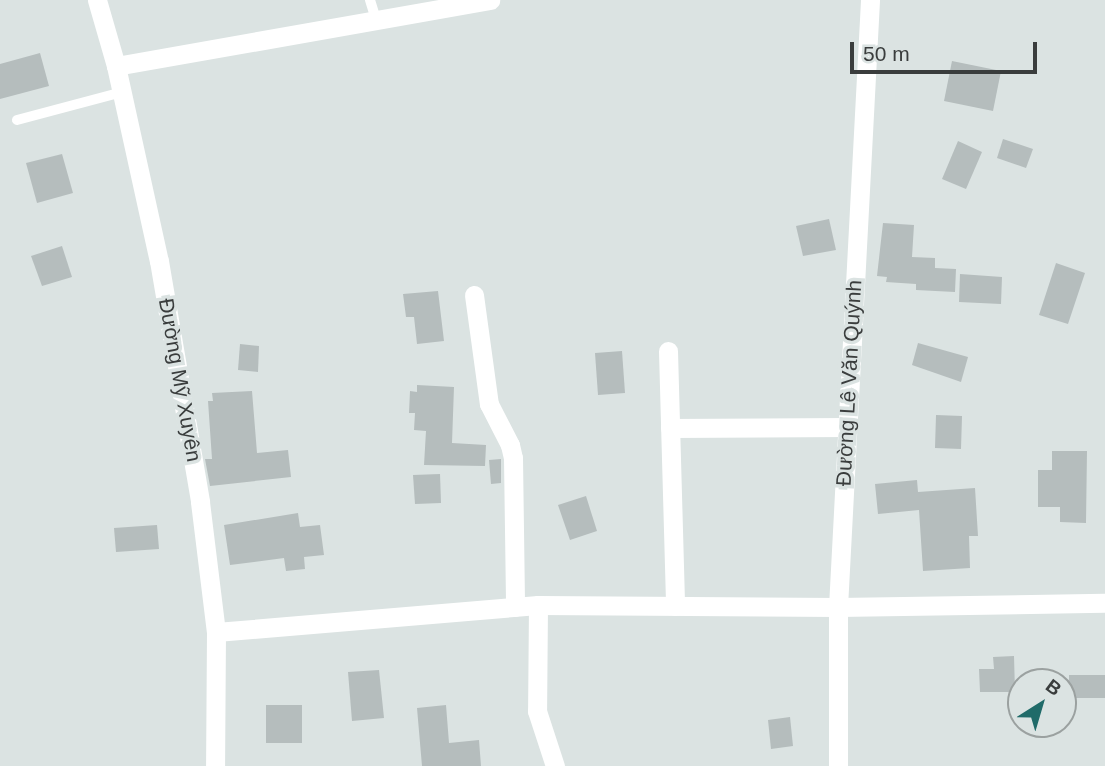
<!DOCTYPE html>
<meta charset="utf-8">
<style>
body{margin:0}
#map{position:relative;width:1105px;height:766px;overflow:hidden;background:#dbe3e2;font-family:Arial,sans-serif}
div>[style]{position:absolute}
.building>*{inset:0;background:#b5bdbd}
.lane>*{height:10px;margin:-5px;padding:0 5px;transform-origin:5px;border-radius:5px;background:#fff}
.street>*{height:19px;margin:-9.5px;padding:0 9.5px;transform-origin:9.5px;border-radius:9.5px;background:#fff}
span{translate:-50% -50%;white-space:nowrap;text-align:center;line-height:1.15;-webkit-text-stroke:7px #dbe3e2;paint-order:stroke}
.street-label{font-size:21px;color:#3a3d3d}
.north{position:absolute;left:1007px;top:668px;width:70px;height:70px;box-sizing:border-box;background:#dbe3e2;border:2px solid #9ba1a0;border-radius:50%;rotate:37deg;font-size:19px;font-weight:700;line-height:28px;text-align:center;color:#3a3d3d}
.north::after{content:'';display:block;margin:auto;width:24px;height:32px;background:#206b69;clip-path:polygon(50% 0,100% 100%,50% 72%,0 100%)}
.scale{position:absolute;left:850px;top:42px;width:187px;height:32px;box-sizing:border-box;border:4px solid #3a3d3d;border-top:0;padding-left:9px;font-size:21px;line-height:24px;white-space:nowrap;color:#3a3d3d;-webkit-text-stroke:5px #dbe3e2;paint-order:stroke}
</style>
<div id="map">
<div class="building">
<div style="clip-path:polygon(40px 53px,49px 86px,0 99px,0 64px)"></div>
<div style="clip-path:polygon(952px 61px,1001px 71px,993px 111px,944px 101px)"></div>
<div style="clip-path:polygon(1003px 139px,1033px 149px,1026px 168px,997px 158px)"></div>
<div style="clip-path:polygon(958px 141px,982px 152px,966px 189px,942px 179px)"></div>
<div style="clip-path:polygon(62px 154px,73px 193px,37px 203px,26px 163px)"></div>
<div style="clip-path:polygon(829px 219px,836px 250px,803px 256px,796px 226px)"></div>
<div style="clip-path:polygon(883px 223px,914px 225px,912px 257px,935px 258px,935px 268px,956px 269px,955px 292px,916px 290px,916px 284px,886px 282px,887px 277px,877px 276px)"></div>
<div style="clip-path:polygon(62px 246px,72px 277px,42px 286px,31px 256px)"></div>
<div style="clip-path:polygon(1056px 263px,1085px 273px,1068px 324px,1039px 315px)"></div>
<div style="clip-path:polygon(960px 274px,1002px 277px,1001px 304px,959px 302px)"></div>
<div style="clip-path:polygon(438px 291px,444px 341px,417px 344px,414px 317px,406px 317px,403px 294px)"></div>
<div style="clip-path:polygon(918px 343px,968px 357px,961px 382px,912px 365px)"></div>
<div style="clip-path:polygon(240px 344px,259px 346px,258px 372px,238px 370px)"></div>
<div style="clip-path:polygon(622px 351px,625px 393px,598px 395px,595px 353px)"></div>
<div style="clip-path:polygon(417px 385px,454px 387px,452px 443px,486px 445px,485px 466px,424px 465px,426px 431px,414px 430px,415px 413px,409px 413px,410px 391px,417px 392px)"></div>
<div style="clip-path:polygon(252px 391px,257px 453px,288px 450px,291px 477px,210px 486px,205px 459px,212px 459px,208px 401px,213px 401px,212px 393px)"></div>
<div style="clip-path:polygon(936px 415px,962px 416px,961px 449px,935px 448px)"></div>
<div style="clip-path:polygon(1052px 451px,1087px 451px,1086px 523px,1060px 522px,1060px 507px,1038px 507px,1038px 470px,1052px 470px)"></div>
<div style="clip-path:polygon(501px 459px,501px 483px,491px 484px,489px 460px)"></div>
<div style="clip-path:polygon(440px 474px,441px 503px,415px 504px,413px 475px)"></div>
<div style="clip-path:polygon(917px 480px,918px 492px,975px 488px,978px 536px,969px 536px,970px 568px,923px 571px,919px 510px,878px 514px,875px 484px)"></div>
<div style="clip-path:polygon(586px 496px,597px 531px,570px 540px,558px 505px)"></div>
<div style="clip-path:polygon(298px 513px,300px 527px,320px 525px,324px 555px,304px 557px,305px 569px,286px 571px,284px 558px,230px 565px,224px 525px)"></div>
<div style="clip-path:polygon(157px 525px,159px 549px,116px 552px,114px 528px)"></div>
<div style="clip-path:polygon(1014px 656px,1015px 692px,980px 692px,979px 669px,994px 669px,993px 657px)"></div>
<div style="clip-path:polygon(379px 670px,384px 718px,352px 721px,348px 672px)"></div>
<div style="clip-path:polygon(1069px 675px,1105px 675px,1105px 698px,1069px 698px)"></div>
<div style="clip-path:polygon(266px 705px,302px 705px,302px 743px,266px 743px)"></div>
<div style="clip-path:polygon(446px 705px,449px 743px,479px 740px,481px 766px,422px 766px,417px 708px)"></div>
<div style="clip-path:polygon(790px 717px,793px 746px,771px 749px,768px 720px)"></div>
</div>
<div class="lane">
<div style="left:370px;top:0;width:21px;rotate:73deg"></div>
<div style="left:17px;top:120px;width:109px;rotate:-14.9deg"></div>
</div>
<div class="street">
<div style="left:97px;top:0;width:69px;rotate:73.9deg"></div>
<div style="left:116px;top:66px;width:200px;rotate:77.6deg"></div>
<div style="left:159px;top:261px;width:244px;rotate:80.3deg"></div>
<div style="left:200px;top:502px;width:131px;rotate:83deg"></div>
<div style="left:216px;top:632px;width:134px;rotate:90.4deg"></div>
<div style="left:116px;top:66px;width:380px;rotate:-10deg"></div>
<div style="left:474px;top:295px;width:110px;rotate:82.2deg"></div>
<div style="left:489px;top:404px;width:46px;rotate:62.9deg"></div>
<div style="left:510px;top:445px;width:13px;rotate:77deg"></div>
<div style="left:513px;top:458px;width:149px;rotate:89.2deg"></div>
<div style="left:668px;top:351px;width:255px;rotate:88.4deg"></div>
<div style="left:670px;top:428px;width:177px;rotate:-0.3deg"></div>
<div style="left:538px;top:605px;width:106px;rotate:90.5deg"></div>
<div style="left:537px;top:711px;width:58px;rotate:71.9deg"></div>
<div style="left:216px;top:632px;width:323px;rotate:-4.8deg"></div>
<div style="left:538px;top:605px;width:300px;rotate:0.4deg"></div>
<div style="left:838px;top:607px;width:267px;rotate:-0.9deg"></div>
<div style="left:838px;top:766px;width:159px;rotate:-90deg"></div>
<div style="left:838px;top:607px;width:608px;rotate:-86.98deg"></div>
</div>
<div class="street-label">
<span style="left:180px;top:380px;rotate:80deg">Đường Mỹ Xuyên</span>
<span style="left:849px;top:383px;rotate:-87deg">Đường Lê Văn Quýnh</span>
</div>
<div class="north">B</div>
<div class="scale">50 m</div>
</div>
